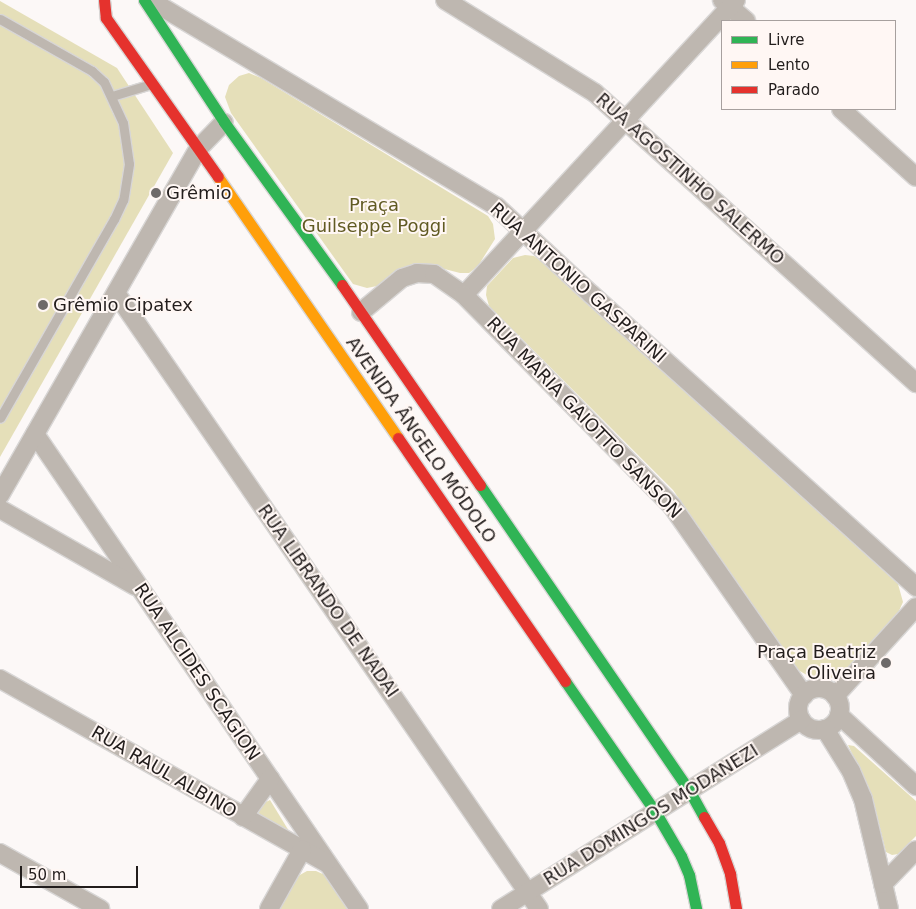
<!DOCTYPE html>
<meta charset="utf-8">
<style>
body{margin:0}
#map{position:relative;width:916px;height:909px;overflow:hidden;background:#fcf8f7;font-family:"DejaVu Sans",sans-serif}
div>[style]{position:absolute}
.green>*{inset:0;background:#e5dfb9}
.roads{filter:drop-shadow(1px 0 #d8d6d5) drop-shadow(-1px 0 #d8d6d5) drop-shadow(0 1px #d8d6d5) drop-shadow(0 -1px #d8d6d5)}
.lane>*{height:9px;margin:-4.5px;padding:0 4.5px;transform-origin:4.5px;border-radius:4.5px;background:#beb7b0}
.street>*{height:18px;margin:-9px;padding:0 9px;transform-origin:9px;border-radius:9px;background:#beb7b0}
.street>.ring{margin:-9px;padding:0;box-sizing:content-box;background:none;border:18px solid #beb7b0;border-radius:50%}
.fast>*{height:11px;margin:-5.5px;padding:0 5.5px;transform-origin:5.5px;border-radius:5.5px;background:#30b455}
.slow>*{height:11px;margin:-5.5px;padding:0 5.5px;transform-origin:5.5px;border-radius:5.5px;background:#ff9f0a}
.jam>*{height:11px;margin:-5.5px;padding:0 5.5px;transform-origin:5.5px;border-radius:5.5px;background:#e5322d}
.dots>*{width:14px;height:14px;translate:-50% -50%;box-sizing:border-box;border:2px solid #fff7f4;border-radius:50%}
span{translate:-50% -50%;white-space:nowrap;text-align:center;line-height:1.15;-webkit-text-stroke:4px #fff7f4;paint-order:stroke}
.street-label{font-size:18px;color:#221d1c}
.poi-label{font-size:18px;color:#221d1c}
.left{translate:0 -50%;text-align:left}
.right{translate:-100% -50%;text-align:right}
.park-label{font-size:18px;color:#605a22}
.legend{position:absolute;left:721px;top:20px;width:175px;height:90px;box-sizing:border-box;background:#fff7f4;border:1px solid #a7a09e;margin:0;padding:6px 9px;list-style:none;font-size:15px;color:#221d1c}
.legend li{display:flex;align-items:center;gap:10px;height:25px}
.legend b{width:25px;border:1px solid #a7a09e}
.scale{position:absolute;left:20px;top:866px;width:118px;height:22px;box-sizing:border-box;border:2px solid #221d1c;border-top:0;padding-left:6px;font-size:15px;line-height:18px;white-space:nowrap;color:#221d1c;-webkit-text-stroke:4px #fff7f4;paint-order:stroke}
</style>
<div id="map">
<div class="green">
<div style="clip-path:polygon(0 1px,117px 68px,173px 153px,0 457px)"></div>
<div style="clip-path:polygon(249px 73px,261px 78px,488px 216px,493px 224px,495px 239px,478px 266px,469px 273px,460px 273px,429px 265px,415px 265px,394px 272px,377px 286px,367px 288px,353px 284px,231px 113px,225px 97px,229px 85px,239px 76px)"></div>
<div style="clip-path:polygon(525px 255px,534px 256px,545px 264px,898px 584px,903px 602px,898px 613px,847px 668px,834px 677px,824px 680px,814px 679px,798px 670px,673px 490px,489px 306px,486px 295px,487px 286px,513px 258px)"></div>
<div style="clip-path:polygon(848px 745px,854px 746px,916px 801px,916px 836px,898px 854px,892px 855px,886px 852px,872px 795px)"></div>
<div style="clip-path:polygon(270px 800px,292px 836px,253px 817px,260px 805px)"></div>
<div style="clip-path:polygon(307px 871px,316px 871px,325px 875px,347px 909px,278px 909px,298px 876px)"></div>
</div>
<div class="roads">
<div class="lane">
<div style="left:0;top:19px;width:106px;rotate:29.5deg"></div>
<div style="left:92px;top:71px;width:16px;rotate:43deg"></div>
<div style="left:104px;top:82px;width:45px;rotate:65.1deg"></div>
<div style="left:123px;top:123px;width:41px;rotate:81.7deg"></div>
<div style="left:129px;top:164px;width:36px;rotate:99deg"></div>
<div style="left:123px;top:200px;width:21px;rotate:115deg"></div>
<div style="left:114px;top:219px;width:229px;rotate:119.8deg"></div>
<div style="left:112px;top:96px;width:41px;rotate:-17.1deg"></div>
</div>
<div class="street">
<div style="left:150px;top:0;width:404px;rotate:30.8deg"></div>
<div style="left:497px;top:207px;width:128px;rotate:42.8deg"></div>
<div style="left:591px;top:294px;width:438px;rotate:42deg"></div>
<div style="left:445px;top:0;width:176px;rotate:31.8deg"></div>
<div style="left:595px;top:93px;width:433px;rotate:42.1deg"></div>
<div style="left:722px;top:0;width:32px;rotate:41deg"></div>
<div style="left:841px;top:109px;width:101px;rotate:42.2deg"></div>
<div style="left:116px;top:293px;width:747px;rotate:55.52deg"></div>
<div style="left:464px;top:295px;width:401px;rotate:-47.3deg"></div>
<div style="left:361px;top:312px;width:53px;rotate:-39.7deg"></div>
<div style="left:402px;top:278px;width:16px;rotate:-18deg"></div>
<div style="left:417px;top:273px;width:17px;rotate:3deg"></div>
<div style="left:434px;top:274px;width:37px;rotate:35deg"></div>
<div style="left:464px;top:295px;width:296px;rotate:45.4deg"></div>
<div style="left:672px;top:506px;width:231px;rotate:55.1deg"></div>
<div style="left:35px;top:434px;width:575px;rotate:55.7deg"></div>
<div style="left:0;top:495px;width:399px;rotate:-60.2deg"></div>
<div style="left:198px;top:149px;width:37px;rotate:-46deg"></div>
<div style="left:0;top:509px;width:155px;rotate:29.7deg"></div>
<div style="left:0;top:679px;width:374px;rotate:29.4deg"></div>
<div class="ring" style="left:798px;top:688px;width:24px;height:24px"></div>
<div style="left:835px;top:696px;width:120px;rotate:-47.7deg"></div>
<div style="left:839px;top:715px;width:105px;rotate:42.7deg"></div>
<div style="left:825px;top:729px;width:49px;rotate:58.2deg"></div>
<div style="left:851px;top:771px;width:30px;rotate:67deg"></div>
<div style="left:863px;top:799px;width:113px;rotate:76.7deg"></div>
<div style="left:243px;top:817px;width:47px;rotate:-54.6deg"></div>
<div style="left:0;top:853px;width:115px;rotate:29.2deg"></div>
<div style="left:883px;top:884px;width:47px;rotate:-45.9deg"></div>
<div style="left:269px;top:909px;width:68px;rotate:-60.8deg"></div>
<div style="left:501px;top:909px;width:355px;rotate:-32.2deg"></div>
</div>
<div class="fast">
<div style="left:144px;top:0;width:146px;rotate:56.7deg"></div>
<div style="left:224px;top:122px;width:201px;rotate:54.1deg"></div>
<div style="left:480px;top:485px;width:370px;rotate:55.6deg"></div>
<div style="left:689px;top:790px;width:31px;rotate:61deg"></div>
<div style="left:565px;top:681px;width:160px;rotate:55.4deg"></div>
<div style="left:656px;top:813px;width:50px;rotate:59.8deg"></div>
<div style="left:681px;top:856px;width:21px;rotate:67deg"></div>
<div style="left:689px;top:875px;width:35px;rotate:78deg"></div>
</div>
<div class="slow">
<div style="left:218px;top:177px;width:317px;rotate:55.4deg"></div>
</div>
<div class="jam">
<div style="left:104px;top:0;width:18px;rotate:84deg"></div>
<div style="left:106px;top:18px;width:194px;rotate:54.8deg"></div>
<div style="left:342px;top:285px;width:243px;rotate:55.4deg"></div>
<div style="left:398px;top:438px;width:295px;rotate:55.5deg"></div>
<div style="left:704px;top:817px;width:30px;rotate:60deg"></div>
<div style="left:719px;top:843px;width:33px;rotate:70deg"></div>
<div style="left:730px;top:874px;width:36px;rotate:80deg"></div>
</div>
</div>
<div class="dots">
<div style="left:156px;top:193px;background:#6e6a69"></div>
<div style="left:43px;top:305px;background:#6e6a69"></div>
<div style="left:886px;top:663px;background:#6e6a69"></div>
</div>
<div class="street-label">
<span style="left:690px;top:179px;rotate:42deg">RUA AGOSTINHO SALERMO</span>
<span style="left:578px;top:283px;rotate:42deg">RUA ANTONIO GASPARINI</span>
<span style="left:584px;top:418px;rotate:46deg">RUA MARIA GAIOTTO SANSON</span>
<span style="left:421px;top:440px;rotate:55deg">AVENIDA ÂNGELO MÓDOLO</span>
<span style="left:328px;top:601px;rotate:55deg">RUA LIBRANDO DE NADAI</span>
<span style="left:197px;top:672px;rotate:56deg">RUA ALCIDES SCAGION</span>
<span style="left:164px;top:772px;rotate:30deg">RUA RAUL ALBINO</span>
<span style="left:651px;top:815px;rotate:-32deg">RUA DOMINGOS MODANEZI</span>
</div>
<div class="poi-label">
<span class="left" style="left:166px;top:193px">Grêmio</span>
<span class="left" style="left:53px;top:305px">Grêmio Cipatex</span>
<span class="right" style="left:876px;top:663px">Praça Beatriz<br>Oliveira</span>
</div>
<div class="park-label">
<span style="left:374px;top:216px">Praça<br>Guilseppe Poggi</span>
</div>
<ul class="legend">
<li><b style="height:6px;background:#30b455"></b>Livre</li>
<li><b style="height:6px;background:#ff9f0a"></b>Lento</li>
<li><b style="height:6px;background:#e5322d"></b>Parado</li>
</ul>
<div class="scale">50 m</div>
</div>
